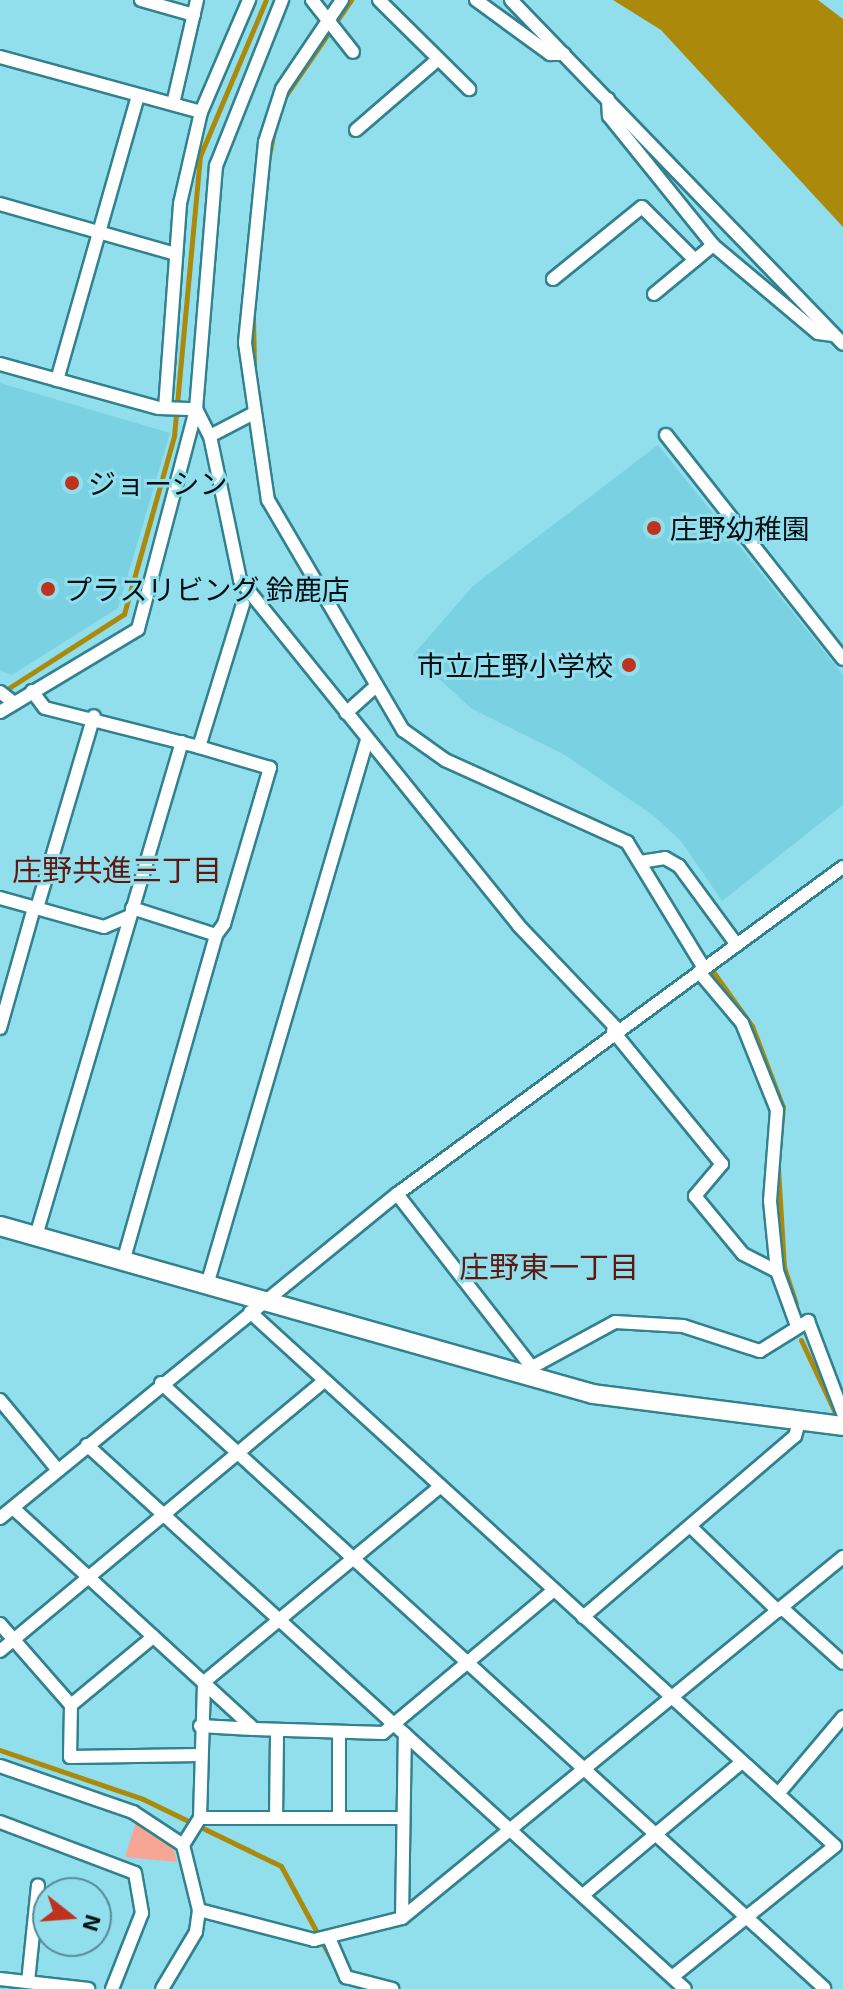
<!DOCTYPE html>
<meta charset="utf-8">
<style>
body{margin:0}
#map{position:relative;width:843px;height:1989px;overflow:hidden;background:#91deed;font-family:"Exo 2","Noto Sans JP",sans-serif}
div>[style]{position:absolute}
.built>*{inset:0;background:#7ad1e2}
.green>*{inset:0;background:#f7a696}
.water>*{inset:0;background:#ab8a0b}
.stream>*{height:5px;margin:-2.5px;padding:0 2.5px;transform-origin:2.5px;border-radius:2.5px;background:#ab8a0b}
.roads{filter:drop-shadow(2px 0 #32818f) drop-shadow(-2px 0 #32818f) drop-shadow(0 2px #32818f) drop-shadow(0 -2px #32818f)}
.street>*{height:12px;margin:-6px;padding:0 6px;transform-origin:6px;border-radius:6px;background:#fff}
.secondary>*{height:18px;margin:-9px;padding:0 9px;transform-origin:9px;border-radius:9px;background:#fff}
.dots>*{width:22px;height:22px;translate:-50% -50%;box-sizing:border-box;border:4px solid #91deed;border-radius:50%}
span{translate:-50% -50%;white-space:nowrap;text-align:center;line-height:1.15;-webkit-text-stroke:6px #91deed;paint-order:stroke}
.poi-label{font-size:28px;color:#000f14}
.left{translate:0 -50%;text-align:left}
.right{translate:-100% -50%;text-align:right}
.neighbourhood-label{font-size:30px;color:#5d190f}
.north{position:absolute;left:32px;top:1877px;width:80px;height:80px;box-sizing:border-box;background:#91deed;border:2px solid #578b96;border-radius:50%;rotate:107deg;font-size:22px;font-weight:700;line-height:32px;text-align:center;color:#000f14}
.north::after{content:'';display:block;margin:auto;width:28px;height:36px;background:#be321e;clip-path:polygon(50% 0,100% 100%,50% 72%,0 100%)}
</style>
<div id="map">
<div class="built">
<div style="clip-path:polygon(0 383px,170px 433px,118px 608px,12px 675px,0 671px)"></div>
<div style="clip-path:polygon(658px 445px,843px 675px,843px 805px,722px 901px,681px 841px,654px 816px,565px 755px,472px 709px,413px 655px,473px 586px)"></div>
</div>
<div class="green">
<div style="clip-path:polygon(136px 1822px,173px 1846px,177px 1862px,125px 1857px)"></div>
</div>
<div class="water">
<div style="clip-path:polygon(613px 0,818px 0,843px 19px,843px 227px,661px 30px)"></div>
</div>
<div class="stream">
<div style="left:286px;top:95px;width:115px;rotate:-55.6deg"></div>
<div style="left:269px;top:156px;width:21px;rotate:-79deg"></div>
<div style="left:253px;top:318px;width:49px;rotate:88.8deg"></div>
<div style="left:1px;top:693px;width:146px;rotate:-32.7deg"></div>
<div style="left:124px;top:614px;width:185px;rotate:-74.3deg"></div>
<div style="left:174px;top:436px;width:281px;rotate:-84.7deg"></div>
<div style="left:200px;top:156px;width:169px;rotate:-67.1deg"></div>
<div style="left:583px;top:815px;width:53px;rotate:25.6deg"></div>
<div style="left:631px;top:838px;width:60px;rotate:58.7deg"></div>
<div style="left:709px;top:966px;width:74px;rotate:54.4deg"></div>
<div style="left:752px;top:1026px;width:87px;rotate:69.1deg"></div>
<div style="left:783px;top:1107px;width:44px;rotate:95.2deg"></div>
<div style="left:778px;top:1169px;width:98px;rotate:86.5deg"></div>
<div style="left:784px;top:1267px;width:38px;rotate:72deg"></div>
<div style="left:801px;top:1340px;width:87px;rotate:64.9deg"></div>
<div style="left:0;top:1750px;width:151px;rotate:18.9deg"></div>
<div style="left:143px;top:1799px;width:153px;rotate:25.9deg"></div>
<div style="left:281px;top:1866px;width:114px;rotate:61.6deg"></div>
<div style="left:341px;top:1979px;width:27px;rotate:22deg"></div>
</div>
<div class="roads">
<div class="street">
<div style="left:141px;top:0;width:55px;rotate:15.8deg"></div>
<div style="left:312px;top:0;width:66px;rotate:51.7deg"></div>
<div style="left:342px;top:0;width:107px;rotate:124deg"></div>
<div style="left:282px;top:89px;width:56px;rotate:107.8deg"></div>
<div style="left:265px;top:142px;width:202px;rotate:95.7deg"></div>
<div style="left:245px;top:343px;width:159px;rotate:81.7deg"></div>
<div style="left:268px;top:500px;width:267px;rotate:59.6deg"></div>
<div style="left:403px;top:730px;width:52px;rotate:35.5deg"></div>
<div style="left:445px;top:760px;width:200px;rotate:24.3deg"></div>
<div style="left:627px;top:842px;width:148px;rotate:58.6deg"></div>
<div style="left:379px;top:0;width:127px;rotate:44.7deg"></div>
<div style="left:476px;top:0;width:92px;rotate:36.1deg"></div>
<div style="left:550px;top:54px;width:14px"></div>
<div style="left:511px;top:0;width:478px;rotate:46deg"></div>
<div style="left:0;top:57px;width:208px;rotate:15.3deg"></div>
<div style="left:201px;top:112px;width:94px;rotate:102.9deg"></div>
<div style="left:180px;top:204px;width:204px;rotate:94.2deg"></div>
<div style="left:608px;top:99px;width:17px;rotate:87deg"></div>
<div style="left:609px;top:116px;width:166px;rotate:51.1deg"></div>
<div style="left:713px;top:245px;width:137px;rotate:40deg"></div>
<div style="left:818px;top:333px;width:15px;rotate:8deg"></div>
<div style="left:173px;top:104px;width:107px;rotate:-77deg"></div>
<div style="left:201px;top:112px;width:122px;rotate:-66.8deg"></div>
<div style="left:356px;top:130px;width:107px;rotate:-40.8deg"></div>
<div style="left:0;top:204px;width:183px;rotate:15.9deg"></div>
<div style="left:553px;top:279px;width:114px;rotate:-39deg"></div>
<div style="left:642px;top:207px;width:75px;rotate:45deg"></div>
<div style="left:654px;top:294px;width:77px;rotate:-39.7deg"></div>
<div style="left:0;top:364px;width:165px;rotate:15.5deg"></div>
<div style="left:159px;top:408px;width:37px;rotate:2deg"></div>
<div style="left:57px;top:380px;width:296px;rotate:-74.1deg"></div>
<div style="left:196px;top:409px;width:30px;rotate:63deg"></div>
<div style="left:210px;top:436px;width:147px;rotate:78.2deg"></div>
<div style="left:240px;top:580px;width:444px;rotate:51.1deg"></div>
<div style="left:519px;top:926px;width:142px;rotate:46.4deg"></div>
<div style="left:666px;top:435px;width:285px;rotate:51.7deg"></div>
<div style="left:210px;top:436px;width:47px;rotate:-27.6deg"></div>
<div style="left:32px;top:691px;width:21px;rotate:53deg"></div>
<div style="left:45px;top:708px;width:159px;rotate:14.2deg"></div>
<div style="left:199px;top:747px;width:150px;rotate:-72.9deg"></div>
<div style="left:0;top:692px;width:16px;rotate:38deg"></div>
<div style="left:0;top:712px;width:161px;rotate:-31deg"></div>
<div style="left:138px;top:629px;width:228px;rotate:-75.2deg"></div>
<div style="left:196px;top:409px;width:244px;rotate:-85.3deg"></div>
<div style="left:216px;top:166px;width:179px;rotate:-68.3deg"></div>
<div style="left:346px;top:713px;width:40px;rotate:-42deg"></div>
<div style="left:640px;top:862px;width:25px;rotate:-9deg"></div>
<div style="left:665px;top:858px;width:16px;rotate:30deg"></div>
<div style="left:679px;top:866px;width:98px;rotate:53.7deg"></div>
<div style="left:0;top:898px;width:108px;rotate:15.6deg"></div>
<div style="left:104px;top:927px;width:28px;rotate:-23deg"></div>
<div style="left:37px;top:908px;width:200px;rotate:-73.5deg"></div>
<div style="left:132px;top:908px;width:88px;rotate:17.8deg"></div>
<div style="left:216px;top:935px;width:14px;rotate:-54deg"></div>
<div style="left:224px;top:924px;width:163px;rotate:-73.6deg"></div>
<div style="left:270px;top:768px;width:74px;rotate:-163.5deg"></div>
<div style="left:699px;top:972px;width:67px;rotate:49.9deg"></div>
<div style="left:742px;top:1023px;width:94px;rotate:68.1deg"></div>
<div style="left:777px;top:1110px;width:91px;rotate:94.4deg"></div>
<div style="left:770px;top:1201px;width:70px;rotate:84.3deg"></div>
<div style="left:777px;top:1271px;width:59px;rotate:70deg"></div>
<div style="left:0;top:1028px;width:125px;rotate:-74.2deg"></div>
<div style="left:613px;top:1031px;width:172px;rotate:50.7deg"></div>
<div style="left:722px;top:1164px;width:42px;rotate:130.2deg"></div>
<div style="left:695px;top:1196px;width:75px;rotate:50.4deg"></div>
<div style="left:743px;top:1254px;width:38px;rotate:27deg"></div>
<div style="left:397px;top:1194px;width:223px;rotate:52.1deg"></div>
<div style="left:36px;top:1236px;width:515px;rotate:-73.54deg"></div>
<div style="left:123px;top:1262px;width:340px;rotate:-74.1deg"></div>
<div style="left:207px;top:1285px;width:568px;rotate:-73.64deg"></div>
<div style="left:250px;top:1312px;width:792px;rotate:42.39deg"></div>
<div style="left:835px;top:1846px;width:209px;rotate:141.2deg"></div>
<div style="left:536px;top:1365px;width:90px;rotate:-28.6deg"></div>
<div style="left:615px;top:1322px;width:68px;rotate:3.4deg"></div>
<div style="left:683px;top:1326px;width:81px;rotate:18deg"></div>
<div style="left:760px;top:1351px;width:57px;rotate:-32deg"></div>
<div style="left:808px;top:1321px;width:98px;rotate:69.2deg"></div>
<div style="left:161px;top:1383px;width:898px;rotate:42.38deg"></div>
<div style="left:0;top:1400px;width:89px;rotate:50.4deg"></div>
<div style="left:87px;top:1445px;width:808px;rotate:42.29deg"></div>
<div style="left:13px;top:1508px;width:327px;rotate:42.5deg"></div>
<div style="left:254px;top:1729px;width:129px;rotate:1.8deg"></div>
<div style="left:383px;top:1733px;width:223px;rotate:-39.9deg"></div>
<div style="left:0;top:1518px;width:512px;rotate:-39.22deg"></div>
<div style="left:397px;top:1194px;width:553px;rotate:-36.25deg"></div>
<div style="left:691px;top:1527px;width:121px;rotate:44deg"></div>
<div style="left:782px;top:1608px;width:82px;rotate:42deg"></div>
<div style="left:583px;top:1617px;width:279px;rotate:-40.5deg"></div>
<div style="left:795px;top:1436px;width:14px;rotate:-73deg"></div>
<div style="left:0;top:1624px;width:108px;rotate:48.8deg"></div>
<div style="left:71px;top:1705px;width:52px;rotate:91.1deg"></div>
<div style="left:70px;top:1757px;width:130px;rotate:-0.9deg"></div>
<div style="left:0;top:1651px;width:422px;rotate:-39.8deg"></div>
<div style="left:71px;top:1705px;width:107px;rotate:-39.7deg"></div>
<div style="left:200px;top:1726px;width:54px;rotate:3.2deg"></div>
<div style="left:339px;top:1732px;width:86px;rotate:90deg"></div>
<div style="left:0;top:1766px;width:141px;rotate:19.1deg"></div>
<div style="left:133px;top:1812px;width:60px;rotate:33.4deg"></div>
<div style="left:183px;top:1845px;width:67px;rotate:76.2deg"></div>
<div style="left:199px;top:1910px;width:22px;rotate:98deg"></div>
<div style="left:196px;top:1932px;width:66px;rotate:120.8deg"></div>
<div style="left:778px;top:1794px;width:101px;rotate:-49.8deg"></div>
<div style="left:200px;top:1818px;width:203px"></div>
<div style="left:276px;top:1818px;width:88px;rotate:-89.3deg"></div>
<div style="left:0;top:1822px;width:144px;rotate:20.7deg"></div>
<div style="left:135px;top:1873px;width:41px;rotate:80.1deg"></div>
<div style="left:142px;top:1913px;width:82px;rotate:111.5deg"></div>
<div style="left:183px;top:1845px;width:32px;rotate:-58deg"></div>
<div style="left:200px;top:1818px;width:136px;rotate:-88.3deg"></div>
<div style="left:204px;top:1682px;width:306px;rotate:-39.6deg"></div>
<div style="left:583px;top:1895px;width:207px;rotate:-39.9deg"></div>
<div style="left:199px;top:1910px;width:119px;rotate:14.6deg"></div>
<div style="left:314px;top:1940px;width:91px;rotate:-14deg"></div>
<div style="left:402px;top:1918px;width:570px;rotate:-39.3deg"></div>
<div style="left:402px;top:1918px;width:184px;rotate:-89.1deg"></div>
<div style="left:329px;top:1938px;width:43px;rotate:66.4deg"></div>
<div style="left:346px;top:1977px;width:48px;rotate:14.6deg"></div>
<div style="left:0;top:1979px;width:89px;rotate:6.5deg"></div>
<div style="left:28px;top:1982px;width:97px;rotate:-84.1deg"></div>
</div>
<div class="secondary">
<div style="left:0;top:1226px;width:616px;rotate:15.82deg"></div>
<div style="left:593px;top:1394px;width:252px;rotate:7.3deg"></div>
</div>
</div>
<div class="dots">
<div style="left:72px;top:483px;background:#be321e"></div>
<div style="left:654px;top:528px;background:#be321e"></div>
<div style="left:48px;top:589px;background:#be321e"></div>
<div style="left:629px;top:665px;background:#be321e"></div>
</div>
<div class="poi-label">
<span class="left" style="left:88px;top:483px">ジョーシン</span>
<span class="left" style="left:670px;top:528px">庄野幼稚園</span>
<span class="left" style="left:64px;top:589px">プラスリビング 鈴鹿店</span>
<span class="right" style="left:613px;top:665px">市立庄野小学校</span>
</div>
<div class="neighbourhood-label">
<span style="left:117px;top:869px">庄野共進三丁目</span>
<span style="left:549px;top:1266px">庄野東一丁目</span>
</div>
<div class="north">N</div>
</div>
